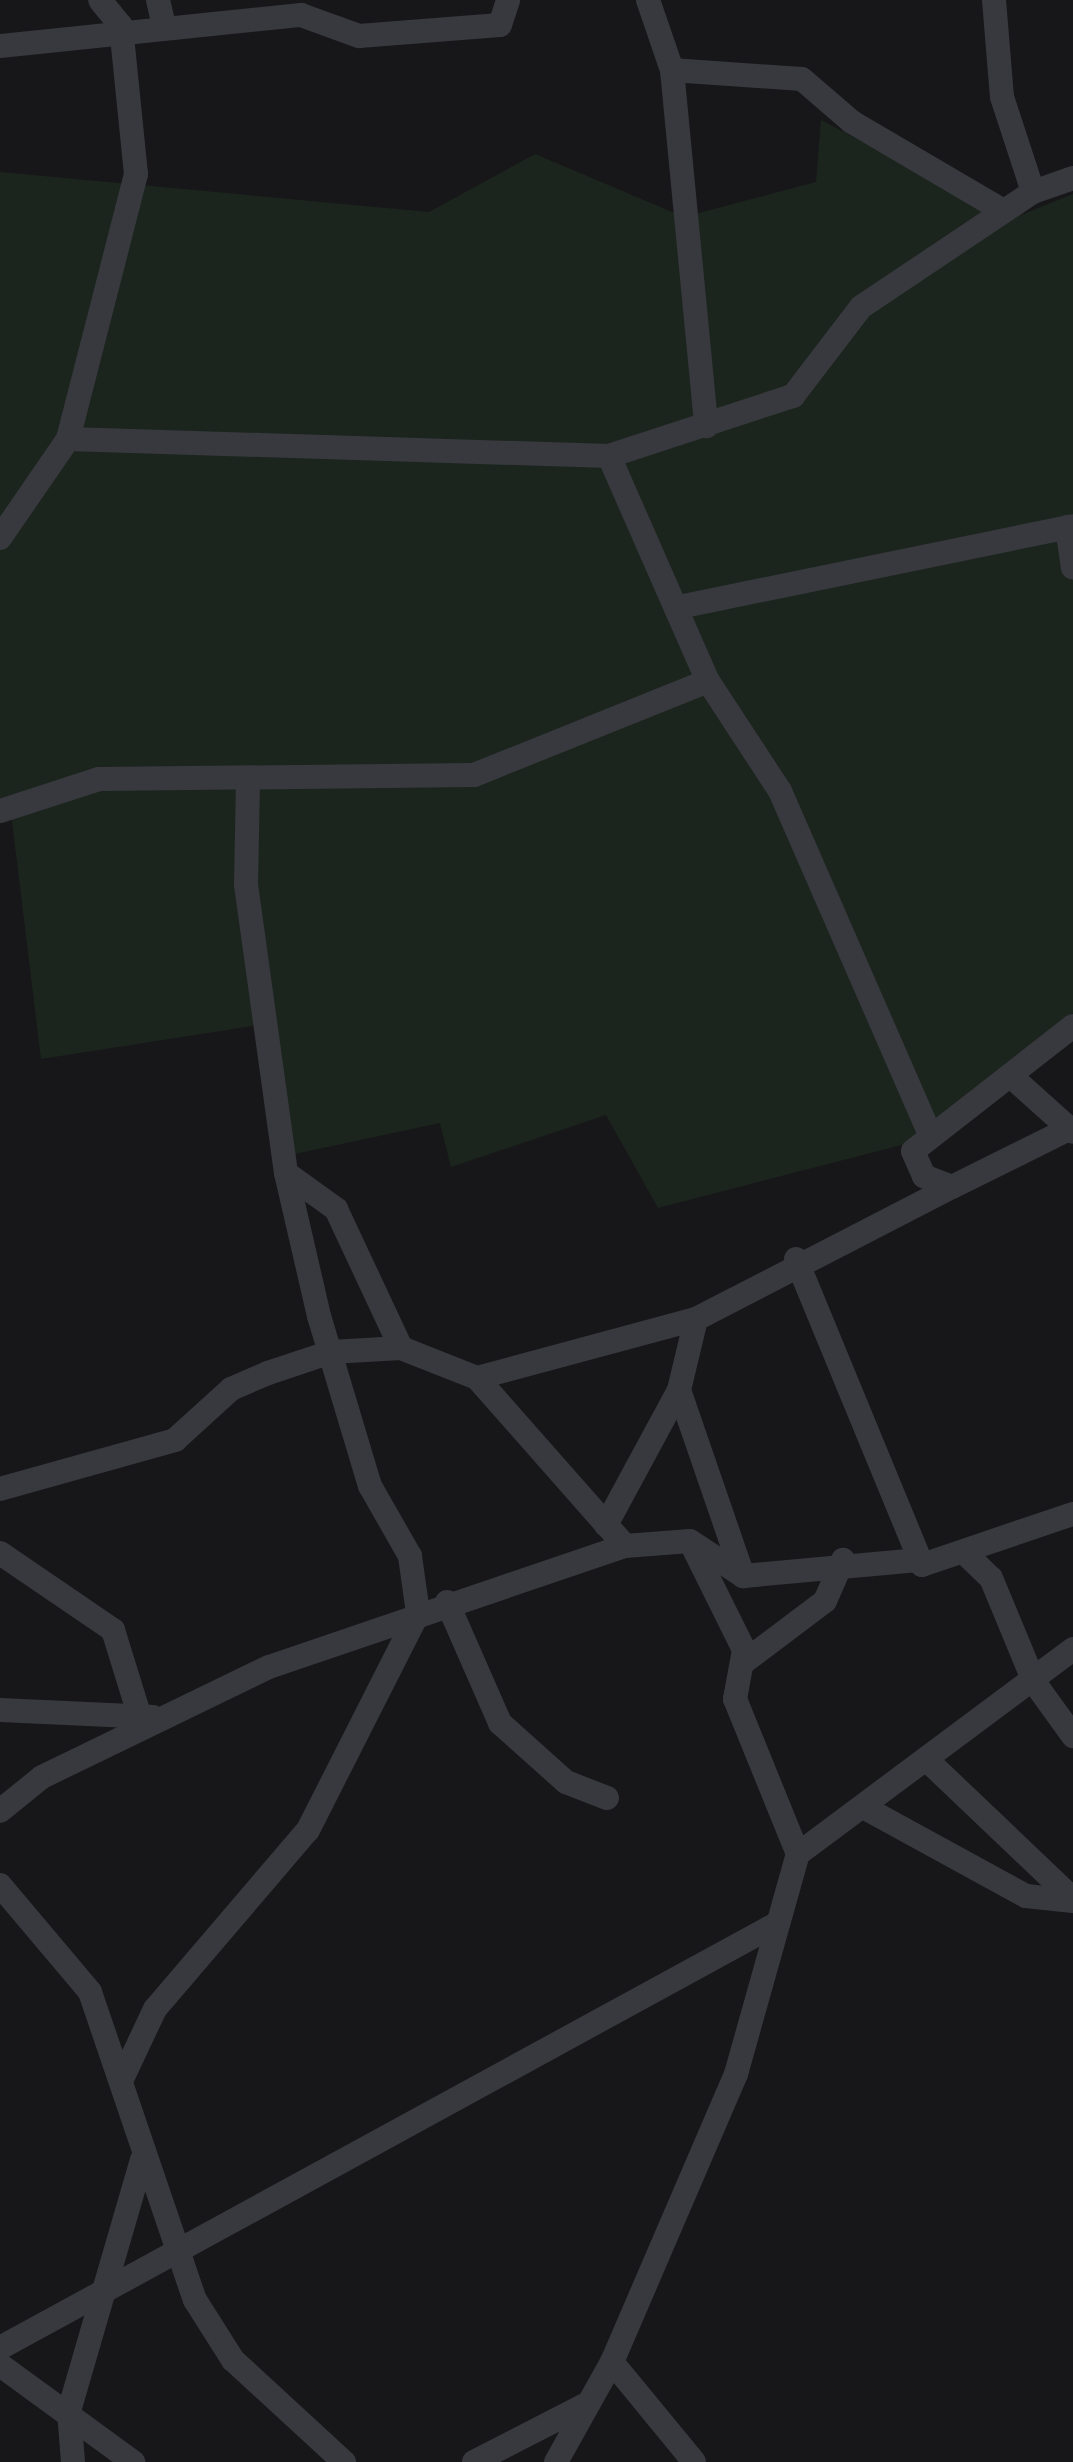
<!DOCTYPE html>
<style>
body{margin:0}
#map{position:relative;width:1073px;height:2462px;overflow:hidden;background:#171719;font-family:"Archivo Narrow",sans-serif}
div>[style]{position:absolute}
.green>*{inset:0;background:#1c251d}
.minor>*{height:24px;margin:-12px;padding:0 12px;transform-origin:12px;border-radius:12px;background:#38393f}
span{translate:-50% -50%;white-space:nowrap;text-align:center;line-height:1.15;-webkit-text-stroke:9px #121214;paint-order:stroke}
</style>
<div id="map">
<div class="green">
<div style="clip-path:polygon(821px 120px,1011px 219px,1073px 194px,1073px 1013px,1006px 1082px,917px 1141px,658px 1208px,606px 1115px,451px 1167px,440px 1123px,290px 1155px,272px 1023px,41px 1059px,11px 813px,0 814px,0 172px,429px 212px,535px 154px,684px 217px,816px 182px)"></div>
</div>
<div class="minor">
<div style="left:158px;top:0;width:28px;rotate:77deg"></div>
<div style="left:648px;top:0;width:74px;rotate:71.1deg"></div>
<div style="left:672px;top:70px;width:358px;rotate:84.5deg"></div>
<div style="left:994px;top:0;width:97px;rotate:85.3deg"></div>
<div style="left:1002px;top:97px;width:100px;rotate:71.9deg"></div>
<div style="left:0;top:46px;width:303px;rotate:-5.9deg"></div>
<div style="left:301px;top:15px;width:62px;rotate:19.9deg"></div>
<div style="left:359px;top:36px;width:141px;rotate:-4.5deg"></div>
<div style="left:500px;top:25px;width:26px;rotate:-72deg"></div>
<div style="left:672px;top:70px;width:130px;rotate:4deg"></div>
<div style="left:802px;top:79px;width:66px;rotate:40.7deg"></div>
<div style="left:852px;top:122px;width:176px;rotate:30.4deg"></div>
<div style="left:68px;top:439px;width:541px;rotate:1.8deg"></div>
<div style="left:609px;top:456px;width:194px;rotate:-18.1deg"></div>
<div style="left:793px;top:396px;width:112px;rotate:-52.6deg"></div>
<div style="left:861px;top:307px;width:207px;rotate:-33.8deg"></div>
<div style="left:1033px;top:192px;width:42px;rotate:-19.3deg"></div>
<div style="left:609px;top:456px;width:246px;rotate:66.3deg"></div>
<div style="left:708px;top:681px;width:131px;rotate:56.8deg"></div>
<div style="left:780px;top:791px;width:372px;rotate:66.4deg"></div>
<div style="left:1067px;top:527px;width:41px;rotate:81.7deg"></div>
<div style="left:0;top:538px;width:120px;rotate:-55.5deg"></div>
<div style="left:68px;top:439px;width:274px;rotate:-75.6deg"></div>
<div style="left:136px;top:174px;width:149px;rotate:-95.8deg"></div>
<div style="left:121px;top:26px;width:33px;rotate:-129deg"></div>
<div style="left:684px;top:606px;width:397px;rotate:-11.6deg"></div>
<div style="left:0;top:811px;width:104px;rotate:-17.9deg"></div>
<div style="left:99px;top:779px;width:375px;rotate:-0.6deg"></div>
<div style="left:474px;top:775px;width:252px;rotate:-21.9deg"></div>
<div style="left:1014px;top:1079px;width:79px;rotate:41.9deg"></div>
<div style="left:286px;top:1173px;width:62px;rotate:35.8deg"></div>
<div style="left:336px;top:1209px;width:153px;rotate:64.9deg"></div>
<div style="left:401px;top:1348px;width:82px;rotate:21.5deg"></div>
<div style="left:477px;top:1378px;width:224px;rotate:48.6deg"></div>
<div style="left:952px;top:1187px;width:126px;rotate:-26.4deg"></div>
<div style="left:796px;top:1259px;width:331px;rotate:67.6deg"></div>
<div style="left:922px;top:1565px;width:159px;rotate:-18.7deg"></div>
<div style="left:477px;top:1378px;width:227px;rotate:-15.1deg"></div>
<div style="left:696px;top:1319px;width:288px;rotate:-27.3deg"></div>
<div style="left:952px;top:1187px;width:30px;rotate:-159deg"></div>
<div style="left:924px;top:1176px;width:27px;rotate:-114deg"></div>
<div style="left:913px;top:1151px;width:203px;rotate:-38deg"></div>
<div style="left:679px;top:1390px;width:197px;rotate:71deg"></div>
<div style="left:0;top:1489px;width:182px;rotate:-15.6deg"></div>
<div style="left:175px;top:1440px;width:76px;rotate:-42.3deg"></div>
<div style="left:231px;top:1389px;width:40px;rotate:-23.4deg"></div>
<div style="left:268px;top:1373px;width:66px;rotate:-18.4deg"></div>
<div style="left:331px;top:1352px;width:70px;rotate:-3.3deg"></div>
<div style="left:606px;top:1525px;width:153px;rotate:-61.6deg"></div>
<div style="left:679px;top:1390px;width:73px;rotate:-76.5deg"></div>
<div style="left:691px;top:1543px;width:119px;rotate:63.6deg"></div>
<div style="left:744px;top:1650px;width:50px;rotate:100.4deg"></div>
<div style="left:735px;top:1699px;width:167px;rotate:67.9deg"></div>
<div style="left:0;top:1553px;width:137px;rotate:34.3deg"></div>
<div style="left:113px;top:1630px;width:88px;rotate:72.8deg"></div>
<div style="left:969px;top:1557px;width:30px;rotate:44deg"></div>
<div style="left:991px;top:1578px;width:113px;rotate:67.5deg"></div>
<div style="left:1034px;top:1682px;width:67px;rotate:54.2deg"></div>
<div style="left:447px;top:1602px;width:132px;rotate:66.3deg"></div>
<div style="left:500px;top:1723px;width:89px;rotate:41.8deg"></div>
<div style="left:566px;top:1782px;width:44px;rotate:21.3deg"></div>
<div style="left:744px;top:1662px;width:101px;rotate:-37deg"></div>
<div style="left:825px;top:1601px;width:45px;rotate:-66.3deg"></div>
<div style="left:0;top:1710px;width:153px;rotate:2.6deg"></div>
<div style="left:927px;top:1760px;width:202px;rotate:43.6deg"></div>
<div style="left:865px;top:1808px;width:183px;rotate:28.7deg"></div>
<div style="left:1026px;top:1896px;width:47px;rotate:6.1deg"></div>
<div style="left:0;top:1811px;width:54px;rotate:-39deg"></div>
<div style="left:42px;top:1777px;width:252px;rotate:-25.9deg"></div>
<div style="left:269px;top:1667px;width:376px;rotate:-18.8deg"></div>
<div style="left:625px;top:1546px;width:65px;rotate:-4.4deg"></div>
<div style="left:690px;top:1541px;width:64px;rotate:33.4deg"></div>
<div style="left:743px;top:1576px;width:176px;rotate:-5.2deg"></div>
<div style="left:0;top:1885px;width:140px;rotate:49.9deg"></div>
<div style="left:90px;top:1992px;width:325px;rotate:71.2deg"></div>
<div style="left:195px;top:2300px;width:71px;rotate:57.7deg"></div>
<div style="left:233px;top:2360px;width:151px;rotate:42.6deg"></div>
<div style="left:122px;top:2079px;width:77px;rotate:-64.8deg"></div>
<div style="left:155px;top:2009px;width:235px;rotate:-49.5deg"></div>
<div style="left:308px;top:1830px;width:243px;rotate:-63.1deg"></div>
<div style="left:418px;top:1613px;width:58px;rotate:-98deg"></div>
<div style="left:410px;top:1556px;width:81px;rotate:-119.7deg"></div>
<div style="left:370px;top:1486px;width:177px;rotate:-106.7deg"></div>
<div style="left:319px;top:1316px;width:147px;rotate:-103deg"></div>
<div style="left:286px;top:1173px;width:291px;rotate:-97.9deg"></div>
<div style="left:246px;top:885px;width:102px;rotate:-88.9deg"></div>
<div style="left:0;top:2348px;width:884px;rotate:-28.65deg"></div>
<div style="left:612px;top:2362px;width:129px;rotate:50.6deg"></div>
<div style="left:0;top:2365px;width:165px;rotate:36.1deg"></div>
<div style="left:73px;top:2462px;width:51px;rotate:-94.5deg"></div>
<div style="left:69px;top:2411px;width:262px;rotate:-73.8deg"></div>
<div style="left:474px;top:2462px;width:129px;rotate:-27.2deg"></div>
<div style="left:556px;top:2462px;width:115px;rotate:-60.8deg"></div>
<div style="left:612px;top:2362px;width:314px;rotate:-66.7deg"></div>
<div style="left:736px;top:2074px;width:229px;rotate:-74.3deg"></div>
<div style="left:798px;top:1854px;width:343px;rotate:-36.7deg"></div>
</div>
</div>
